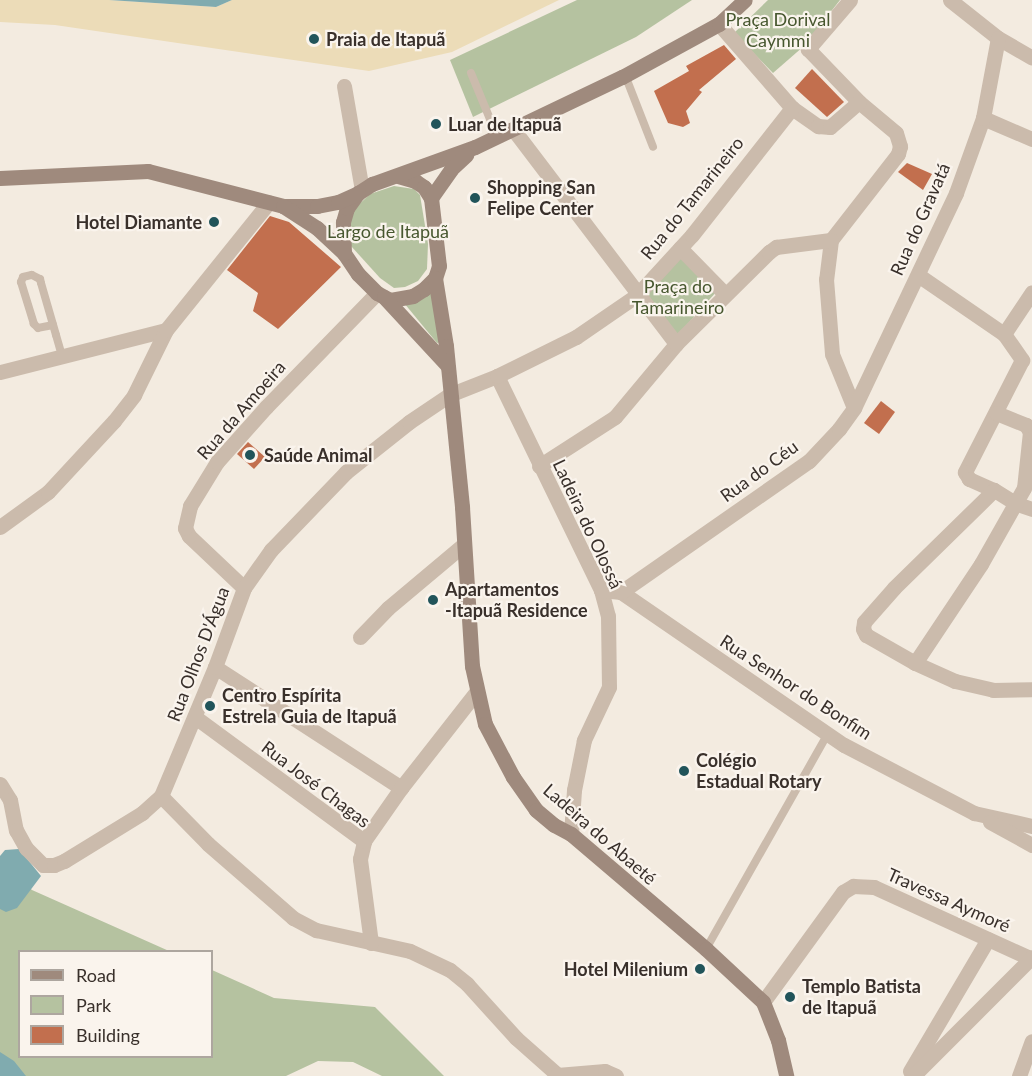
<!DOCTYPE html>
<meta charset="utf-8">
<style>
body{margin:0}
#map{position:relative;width:1032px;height:1076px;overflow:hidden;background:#f3ebe0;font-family:Lato,sans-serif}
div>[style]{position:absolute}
.green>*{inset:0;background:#b5c2a0}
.sand>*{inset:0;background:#ecdcb8}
.water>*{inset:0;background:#80abaf}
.building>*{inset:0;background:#c26f4e}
.lane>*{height:8px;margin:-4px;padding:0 4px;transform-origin:4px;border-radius:4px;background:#cbbbac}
.street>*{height:15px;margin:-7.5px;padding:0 7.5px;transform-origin:7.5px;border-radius:7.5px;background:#cbbbac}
.secondary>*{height:15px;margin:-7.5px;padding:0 7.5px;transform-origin:7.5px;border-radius:7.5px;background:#9f8a7d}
.dots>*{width:16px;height:16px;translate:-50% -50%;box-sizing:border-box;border:3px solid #faf4ed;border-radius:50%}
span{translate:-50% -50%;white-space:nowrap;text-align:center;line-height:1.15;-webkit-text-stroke:4.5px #faf4ed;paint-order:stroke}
.park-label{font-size:18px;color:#47572f}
.poi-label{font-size:18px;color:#39302b;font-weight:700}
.left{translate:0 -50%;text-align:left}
.right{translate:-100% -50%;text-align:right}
.street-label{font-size:18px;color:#39302b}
.legend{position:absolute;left:18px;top:950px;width:195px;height:108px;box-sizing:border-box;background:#faf4ed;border:2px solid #ada69f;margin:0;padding:8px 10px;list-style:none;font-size:18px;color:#39302b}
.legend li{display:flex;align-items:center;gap:12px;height:30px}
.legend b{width:30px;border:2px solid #ada69f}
</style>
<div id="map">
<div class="green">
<div style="clip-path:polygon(577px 0,692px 0,636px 37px,473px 117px,450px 60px)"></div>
<div style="clip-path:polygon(768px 0,840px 0,804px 46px,773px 73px,734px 33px)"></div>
<div style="clip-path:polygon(394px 186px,414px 189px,420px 195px,428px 244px,427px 269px,418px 281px,405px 287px,394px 288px,380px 278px,351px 246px,346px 227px,354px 209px,370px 194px)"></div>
<div style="clip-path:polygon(681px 258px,717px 291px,676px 337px,643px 295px)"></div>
<div style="clip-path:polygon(433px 289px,441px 342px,437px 343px,404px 303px)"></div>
<div style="clip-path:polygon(0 862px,32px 890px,169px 951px,20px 952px,20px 1056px,212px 1056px,212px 970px,274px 998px,375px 1007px,444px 1076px,382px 1076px,353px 1062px,318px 1061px,286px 1076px,0 1076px)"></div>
</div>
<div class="sand">
<div style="clip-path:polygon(0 0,109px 0,216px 7px,232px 0,559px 0,452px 52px,369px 71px,55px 25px,0 22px)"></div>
</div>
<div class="water">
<div style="clip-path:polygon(109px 0,232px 0,216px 7px)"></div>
<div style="clip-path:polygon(19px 849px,41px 876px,17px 908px,6px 912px,0 909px,0 856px,5px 850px)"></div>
<div style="clip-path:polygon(0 1052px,14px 1061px,26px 1076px,0 1076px)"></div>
</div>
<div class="building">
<div style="clip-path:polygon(724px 45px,736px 59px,699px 90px,702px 92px,686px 111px,690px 123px,683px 127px,668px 123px,654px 91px,689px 71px,686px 66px)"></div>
<div style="clip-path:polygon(812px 69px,844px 102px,827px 117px,795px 88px)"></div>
<div style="clip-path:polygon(907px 163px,932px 174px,923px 190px,898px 172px)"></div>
<div style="clip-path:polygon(270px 216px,289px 222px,341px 267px,278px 329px,253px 311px,258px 293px,227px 270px)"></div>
<div style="clip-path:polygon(881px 401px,895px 412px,879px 434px,864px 423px)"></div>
<div style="clip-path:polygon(248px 442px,265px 457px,254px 469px,237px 454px)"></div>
</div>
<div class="lane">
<div style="left:471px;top:73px;width:68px;rotate:67.6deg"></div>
<div style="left:625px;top:75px;width:77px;rotate:68.7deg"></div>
<div style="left:53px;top:325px;width:15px;rotate:169deg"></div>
<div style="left:38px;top:328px;width:6px;rotate:-135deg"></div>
<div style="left:34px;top:324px;width:44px;rotate:-107.2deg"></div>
<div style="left:21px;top:282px;width:5px;rotate:-68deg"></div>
<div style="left:23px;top:277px;width:9px;rotate:-13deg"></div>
<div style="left:32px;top:275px;width:9px;rotate:27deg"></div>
<div style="left:40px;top:279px;width:4px;rotate:76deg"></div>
<div style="left:41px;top:283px;width:54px;rotate:73.9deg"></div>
<div style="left:56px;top:335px;width:22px;rotate:74deg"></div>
<div style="left:706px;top:949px;width:246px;rotate:-60.5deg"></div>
</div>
<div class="street">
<div style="left:850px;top:0;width:65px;rotate:130.6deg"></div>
<div style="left:808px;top:49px;width:74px;rotate:46.1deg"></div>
<div style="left:859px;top:102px;width:48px;rotate:40deg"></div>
<div style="left:896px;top:133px;width:14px;rotate:73deg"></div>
<div style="left:900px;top:146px;width:8px;rotate:104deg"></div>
<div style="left:898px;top:154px;width:109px;rotate:127.9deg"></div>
<div style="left:831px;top:240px;width:39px;rotate:97deg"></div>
<div style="left:826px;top:279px;width:75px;rotate:85.4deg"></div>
<div style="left:832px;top:354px;width:58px;rotate:67.8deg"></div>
<div style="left:950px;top:0;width:61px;rotate:38.4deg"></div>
<div style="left:998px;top:38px;width:39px;rotate:30deg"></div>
<div style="left:719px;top:24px;width:111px;rotate:49deg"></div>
<div style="left:792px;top:108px;width:32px;rotate:35deg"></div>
<div style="left:818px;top:126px;width:12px;rotate:5deg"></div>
<div style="left:830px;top:127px;width:38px;rotate:-41deg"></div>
<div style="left:344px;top:86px;width:106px;rotate:80.2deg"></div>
<div style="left:983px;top:118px;width:53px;rotate:23.2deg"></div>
<div style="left:513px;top:129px;width:270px;rotate:52.8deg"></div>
<div style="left:680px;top:248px;width:64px;rotate:45.6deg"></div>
<div style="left:918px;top:275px;width:104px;rotate:34.5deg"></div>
<div style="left:1004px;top:334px;width:32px;rotate:55deg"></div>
<div style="left:1022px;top:360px;width:126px;rotate:117deg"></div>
<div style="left:965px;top:472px;width:8px;rotate:60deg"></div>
<div style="left:969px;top:479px;width:27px;rotate:24deg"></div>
<div style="left:1004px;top:334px;width:50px;rotate:-56.3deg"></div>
<div style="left:0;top:372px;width:171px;rotate:-14.2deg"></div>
<div style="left:497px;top:376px;width:238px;rotate:64.1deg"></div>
<div style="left:601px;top:590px;width:27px;rotate:75deg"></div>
<div style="left:608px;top:616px;width:71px;rotate:89.2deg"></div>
<div style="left:609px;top:687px;width:59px;rotate:115.3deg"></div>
<div style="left:584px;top:740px;width:51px;rotate:101.3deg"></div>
<div style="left:574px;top:790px;width:44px;rotate:93.9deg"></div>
<div style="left:539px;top:466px;width:90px;rotate:-32.8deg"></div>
<div style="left:615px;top:417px;width:95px;rotate:-50.1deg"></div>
<div style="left:676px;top:344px;width:131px;rotate:-44.7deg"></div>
<div style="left:769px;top:252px;width:9px;rotate:-36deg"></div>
<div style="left:776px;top:247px;width:55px;rotate:-7.3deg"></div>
<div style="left:1032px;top:509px;width:18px;rotate:-161deg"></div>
<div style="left:1015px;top:503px;width:25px;rotate:-148deg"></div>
<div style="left:994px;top:490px;width:140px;rotate:135.6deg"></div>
<div style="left:894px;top:588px;width:45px;rotate:131.4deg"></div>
<div style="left:864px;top:622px;width:7px;rotate:98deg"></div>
<div style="left:863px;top:629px;width:7px;rotate:63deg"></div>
<div style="left:866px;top:635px;width:56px;rotate:29.7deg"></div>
<div style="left:915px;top:663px;width:44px;rotate:24.2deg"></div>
<div style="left:955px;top:681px;width:39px;rotate:13deg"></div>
<div style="left:993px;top:690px;width:39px;rotate:-1deg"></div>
<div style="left:0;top:527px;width:59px;rotate:-36.1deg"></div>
<div style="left:48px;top:492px;width:97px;rotate:-47.1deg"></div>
<div style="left:114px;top:421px;width:33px;rotate:-52deg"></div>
<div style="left:134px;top:395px;width:72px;rotate:-63.8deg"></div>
<div style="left:166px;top:330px;width:164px;rotate:-51.2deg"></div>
<div style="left:244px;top:588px;width:76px;rotate:-136.6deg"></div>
<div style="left:189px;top:536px;width:9px;rotate:-117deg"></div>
<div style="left:185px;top:528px;width:23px;rotate:-77deg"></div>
<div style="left:190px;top:506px;width:52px;rotate:-58.5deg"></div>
<div style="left:217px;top:462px;width:74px;rotate:-48.3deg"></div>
<div style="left:266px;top:407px;width:159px;rotate:-45.8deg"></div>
<div style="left:601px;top:590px;width:20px;rotate:6deg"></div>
<div style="left:621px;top:592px;width:270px;rotate:34.5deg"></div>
<div style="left:844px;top:745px;width:147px;rotate:27.6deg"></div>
<div style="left:974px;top:813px;width:59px;rotate:12.6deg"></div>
<div style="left:621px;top:592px;width:229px;rotate:-34.9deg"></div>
<div style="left:809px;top:461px;width:44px;rotate:-46.8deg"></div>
<div style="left:839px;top:429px;width:26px;rotate:-54deg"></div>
<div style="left:854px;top:408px;width:238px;rotate:-64.6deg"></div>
<div style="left:956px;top:193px;width:80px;rotate:-70.2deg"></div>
<div style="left:983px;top:118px;width:81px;rotate:-79.4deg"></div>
<div style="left:360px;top:637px;width:40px;rotate:-46deg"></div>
<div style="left:388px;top:608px;width:98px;rotate:-40deg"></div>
<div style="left:915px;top:663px;width:119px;rotate:-56.3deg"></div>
<div style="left:981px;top:564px;width:87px;rotate:-60.5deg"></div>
<div style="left:1024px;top:488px;width:56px;rotate:-83.9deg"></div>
<div style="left:1030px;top:432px;width:8px;rotate:-120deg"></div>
<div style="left:1026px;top:425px;width:32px;rotate:-158deg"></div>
<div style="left:215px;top:667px;width:222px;rotate:33deg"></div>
<div style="left:195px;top:717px;width:210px;rotate:36.3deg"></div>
<div style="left:0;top:784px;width:19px;rotate:58deg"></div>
<div style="left:10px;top:800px;width:31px;rotate:79deg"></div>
<div style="left:16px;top:830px;width:21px;rotate:61deg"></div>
<div style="left:26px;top:848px;width:24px;rotate:45deg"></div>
<div style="left:43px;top:865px;width:11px"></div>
<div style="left:54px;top:865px;width:11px;rotate:-22deg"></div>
<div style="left:64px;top:861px;width:92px;rotate:-31.6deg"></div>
<div style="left:142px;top:813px;width:25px;rotate:-42deg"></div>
<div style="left:161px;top:796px;width:140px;rotate:-67.3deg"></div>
<div style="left:215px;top:667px;width:84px;rotate:-69.8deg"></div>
<div style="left:244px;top:588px;width:47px;rotate:-54.6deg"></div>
<div style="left:271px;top:550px;width:108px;rotate:-46.1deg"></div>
<div style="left:346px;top:472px;width:80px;rotate:-38.4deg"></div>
<div style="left:409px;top:422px;width:48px;rotate:-34deg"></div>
<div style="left:449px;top:395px;width:52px;rotate:-21.6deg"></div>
<div style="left:497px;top:376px;width:88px;rotate:-26.3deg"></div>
<div style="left:576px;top:337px;width:74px;rotate:-34.5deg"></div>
<div style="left:637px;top:295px;width:81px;rotate:-47.5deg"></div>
<div style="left:692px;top:235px;width:162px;rotate:-51.8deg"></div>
<div style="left:161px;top:796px;width:67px;rotate:45.6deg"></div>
<div style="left:208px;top:844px;width:113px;rotate:41deg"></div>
<div style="left:293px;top:918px;width:26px;rotate:28deg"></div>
<div style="left:316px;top:930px;width:96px;rotate:12.6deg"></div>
<div style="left:410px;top:951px;width:44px;rotate:25.4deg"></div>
<div style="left:450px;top:970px;width:22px;rotate:39deg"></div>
<div style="left:467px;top:984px;width:73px;rotate:47.8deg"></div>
<div style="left:516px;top:1038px;width:57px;rotate:41.5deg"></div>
<div style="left:990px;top:822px;width:48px;rotate:28.7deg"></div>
<div style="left:371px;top:943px;width:85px;rotate:-97.5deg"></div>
<div style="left:360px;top:859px;width:18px;rotate:-77deg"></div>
<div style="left:364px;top:841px;width:65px;rotate:-55.1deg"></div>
<div style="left:401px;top:788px;width:123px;rotate:-51.9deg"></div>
<div style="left:763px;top:1002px;width:136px;rotate:-54deg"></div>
<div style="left:843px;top:892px;width:12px;rotate:-31deg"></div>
<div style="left:853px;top:886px;width:21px;rotate:3deg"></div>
<div style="left:874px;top:887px;width:171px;rotate:24.5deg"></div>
<div style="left:910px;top:1071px;width:153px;rotate:-59.4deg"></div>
<div style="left:557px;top:1075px;width:48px;rotate:-4.8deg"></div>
<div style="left:605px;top:1071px;width:12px;rotate:24deg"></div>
<div style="left:913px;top:1076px;width:168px;rotate:-45deg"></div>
<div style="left:1019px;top:1076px;width:37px;rotate:-70deg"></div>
</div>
<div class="secondary">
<div style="left:398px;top:176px;width:18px;rotate:16deg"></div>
<div style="left:415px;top:181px;width:11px;rotate:34deg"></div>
<div style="left:424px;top:187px;width:13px;rotate:58deg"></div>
<div style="left:431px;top:198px;width:68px;rotate:83.3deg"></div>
<div style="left:439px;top:266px;width:13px;rotate:108deg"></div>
<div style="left:435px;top:278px;width:16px;rotate:135deg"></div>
<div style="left:424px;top:289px;width:13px;rotate:148deg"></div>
<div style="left:413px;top:296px;width:23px;rotate:170deg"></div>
<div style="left:390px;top:300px;width:15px;rotate:-152deg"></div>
<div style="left:377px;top:293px;width:27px;rotate:-135deg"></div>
<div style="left:358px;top:274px;width:25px;rotate:-124deg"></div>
<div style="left:344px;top:253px;width:31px;rotate:-92deg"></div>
<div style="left:343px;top:222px;width:15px;rotate:-74deg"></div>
<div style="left:347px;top:208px;width:19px;rotate:-54deg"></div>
<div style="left:358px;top:193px;width:17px;rotate:-33deg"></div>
<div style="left:372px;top:184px;width:109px;rotate:-19.8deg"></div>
<div style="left:475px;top:147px;width:163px;rotate:-25.5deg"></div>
<div style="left:622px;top:77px;width:111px;rotate:-28.7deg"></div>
<div style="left:719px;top:24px;width:35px;rotate:-43deg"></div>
<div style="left:0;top:178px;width:148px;rotate:-2.7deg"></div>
<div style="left:148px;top:171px;width:139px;rotate:14.5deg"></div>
<div style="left:283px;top:206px;width:34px"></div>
<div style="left:317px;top:206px;width:21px;rotate:-11deg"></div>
<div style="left:338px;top:202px;width:22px;rotate:-24deg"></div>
<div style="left:431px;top:198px;width:35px;rotate:-55deg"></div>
<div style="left:451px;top:169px;width:21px;rotate:-43deg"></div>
<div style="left:283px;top:206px;width:40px;rotate:32.9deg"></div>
<div style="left:317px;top:228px;width:37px;rotate:43deg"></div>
<div style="left:435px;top:278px;width:69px;rotate:80.8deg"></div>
<div style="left:446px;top:346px;width:162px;rotate:84.3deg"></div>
<div style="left:462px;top:507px;width:159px;rotate:86.4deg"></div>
<div style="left:472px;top:666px;width:59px;rotate:77.4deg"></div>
<div style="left:485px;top:724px;width:60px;rotate:62.2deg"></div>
<div style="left:513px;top:777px;width:40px;rotate:55.1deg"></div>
<div style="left:536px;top:810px;width:23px;rotate:40deg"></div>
<div style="left:554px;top:825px;width:19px;rotate:28deg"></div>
<div style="left:571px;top:834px;width:177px;rotate:40.4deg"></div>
<div style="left:706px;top:949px;width:78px;rotate:42.9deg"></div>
<div style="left:763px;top:1002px;width:41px;rotate:68.5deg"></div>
<div style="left:778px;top:1040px;width:37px;rotate:77deg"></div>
<div style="left:384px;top:297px;width:93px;rotate:47.2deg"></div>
</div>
<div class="dots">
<div style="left:314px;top:39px;background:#21545a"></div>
<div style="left:436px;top:124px;background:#21545a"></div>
<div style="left:475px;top:198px;background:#21545a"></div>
<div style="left:214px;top:222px;background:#21545a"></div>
<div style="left:250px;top:455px;background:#21545a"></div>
<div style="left:433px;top:600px;background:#21545a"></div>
<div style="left:210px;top:706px;background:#21545a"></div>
<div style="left:684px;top:771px;background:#21545a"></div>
<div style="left:700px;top:969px;background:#21545a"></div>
<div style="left:790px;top:997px;background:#21545a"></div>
</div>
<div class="park-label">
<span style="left:778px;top:30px">Praça Dorival<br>Caymmi</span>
<span style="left:388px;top:231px">Largo de Itapuã</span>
<span style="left:678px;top:297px">Praça do<br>Tamarineiro</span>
</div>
<div class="poi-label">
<span class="left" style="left:326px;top:39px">Praia de Itapuã</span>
<span class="left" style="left:448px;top:124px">Luar de Itapuã</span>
<span class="left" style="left:487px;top:198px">Shopping San<br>Felipe Center</span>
<span class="right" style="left:202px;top:222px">Hotel Diamante</span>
<span class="left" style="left:264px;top:455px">Saúde Animal</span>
<span class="left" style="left:445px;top:600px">Apartamentos<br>-Itapuã Residence</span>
<span class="left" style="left:222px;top:706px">Centro Espírita<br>Estrela Guia de Itapuã</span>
<span class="left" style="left:696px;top:771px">Colégio<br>Estadual Rotary</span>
<span class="right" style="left:688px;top:969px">Hotel Milenium</span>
<span class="left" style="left:802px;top:997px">Templo Batista<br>de Itapuã</span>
</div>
<div class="street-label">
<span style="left:692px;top:198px;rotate:-51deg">Rua do Tamarineiro</span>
<span style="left:920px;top:219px;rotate:-66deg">Rua do Gravatá</span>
<span style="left:241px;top:410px;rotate:-49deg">Rua da Amoeira</span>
<span style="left:759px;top:471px;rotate:-36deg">Rua do Céu</span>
<span style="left:588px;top:524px;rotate:65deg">Ladeira do Olossá</span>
<span style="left:198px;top:654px;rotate:-69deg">Rua Olhos D'Água</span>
<span style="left:796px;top:687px;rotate:33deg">Rua Senhor do Bonfim</span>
<span style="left:316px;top:784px;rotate:37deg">Rua José Chagas</span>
<span style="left:600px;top:834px;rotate:41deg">Ladeira do Abaeté</span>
<span style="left:949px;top:900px;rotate:24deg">Travessa Aymoré</span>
</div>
<ul class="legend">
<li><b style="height:8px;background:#9f8a7d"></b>Road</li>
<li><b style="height:16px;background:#b5c2a0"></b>Park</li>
<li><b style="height:16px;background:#c26f4e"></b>Building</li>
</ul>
</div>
